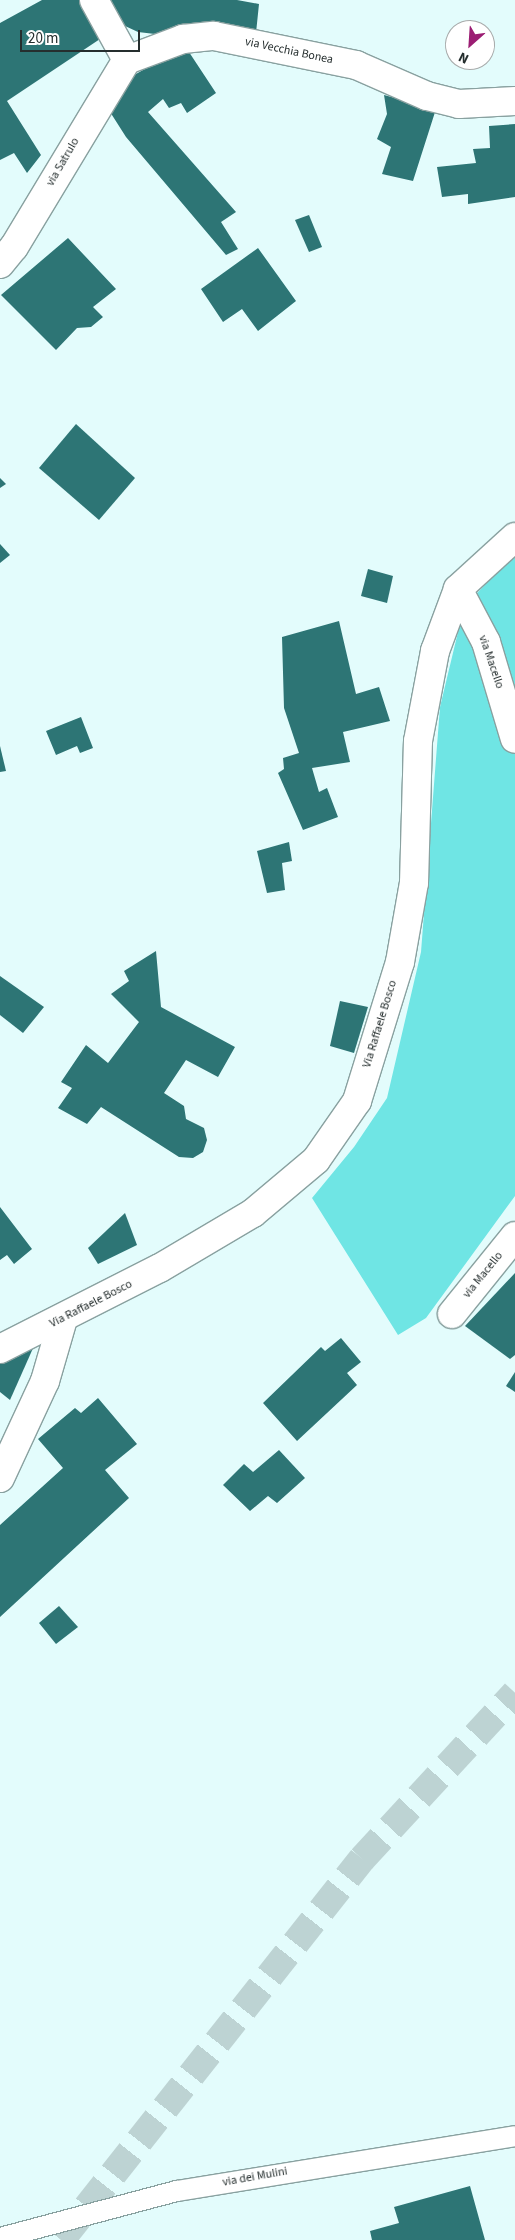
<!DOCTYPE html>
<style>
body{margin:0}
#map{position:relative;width:515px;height:2240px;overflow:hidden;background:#e3fcfc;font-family:"Source Sans 3",sans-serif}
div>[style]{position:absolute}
.green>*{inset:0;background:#6fe5e4}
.building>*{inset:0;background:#2d7575}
.highway-tunnel>*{height:28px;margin-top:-14px;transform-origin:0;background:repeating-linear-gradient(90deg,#bdd3d3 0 28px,transparent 0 42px)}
.roads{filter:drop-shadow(1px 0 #89a1a0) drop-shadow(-1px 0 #89a1a0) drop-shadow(0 1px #89a1a0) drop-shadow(0 -1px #89a1a0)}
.lane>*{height:20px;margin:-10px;padding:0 10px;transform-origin:10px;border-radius:10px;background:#fff}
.street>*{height:28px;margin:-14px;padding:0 14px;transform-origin:14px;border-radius:14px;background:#fff}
.secondary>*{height:28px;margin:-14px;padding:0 14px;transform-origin:14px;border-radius:14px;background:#fff}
span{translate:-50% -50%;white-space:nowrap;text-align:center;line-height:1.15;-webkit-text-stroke:5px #fff;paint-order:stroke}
.street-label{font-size:12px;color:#252e2e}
.north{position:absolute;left:445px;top:20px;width:50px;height:50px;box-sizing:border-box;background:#fff;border:1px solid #a8abab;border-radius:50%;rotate:206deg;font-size:14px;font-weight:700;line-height:20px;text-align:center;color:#252e2e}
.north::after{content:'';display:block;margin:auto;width:18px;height:22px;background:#9b1d73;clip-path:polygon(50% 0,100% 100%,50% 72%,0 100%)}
.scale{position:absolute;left:20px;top:30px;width:120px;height:22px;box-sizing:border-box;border:2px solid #252e2e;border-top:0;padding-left:6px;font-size:15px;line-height:18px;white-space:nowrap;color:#252e2e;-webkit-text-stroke:4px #fff;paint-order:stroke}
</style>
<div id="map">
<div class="green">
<div style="clip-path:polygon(515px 556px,515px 1196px,426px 1318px,398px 1335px,312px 1198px,354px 1147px,387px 1098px,421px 952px,440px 707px,464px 607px,510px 558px)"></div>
</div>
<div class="building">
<div style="clip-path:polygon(42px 0,86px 0,103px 37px,7px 101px,41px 155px,27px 173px,14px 153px,0 160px,0 23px)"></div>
<div style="clip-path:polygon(105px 0,237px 0,259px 4px,256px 33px,212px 23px,155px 34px,138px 32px,110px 19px)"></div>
<div style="clip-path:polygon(185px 46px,216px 93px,187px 113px,181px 103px,169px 108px,163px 99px,148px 112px,236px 212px,221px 222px,238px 249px,226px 255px,126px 137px,105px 104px,129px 78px)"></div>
<div style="clip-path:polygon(384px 95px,436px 109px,413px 181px,382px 174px,391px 147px,377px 139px,387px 114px)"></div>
<div style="clip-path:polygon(515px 124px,515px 197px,468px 204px,468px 194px,442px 197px,437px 167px,476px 163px,473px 149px,490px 148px,489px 126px)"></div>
<div style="clip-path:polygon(309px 215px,322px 247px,309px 252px,295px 220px)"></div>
<div style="clip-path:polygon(68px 238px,116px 289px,93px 307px,103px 317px,91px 327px,77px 328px,56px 350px,1px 295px)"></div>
<div style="clip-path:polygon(258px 248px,296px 301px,258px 331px,242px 309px,223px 322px,201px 289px)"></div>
<div style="clip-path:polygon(76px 424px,135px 478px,99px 520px,39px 468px)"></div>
<div style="clip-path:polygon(0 478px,6px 484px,0 488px)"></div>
<div style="clip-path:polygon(0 544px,10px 555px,0 563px)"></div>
<div style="clip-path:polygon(368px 569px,393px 576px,387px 603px,361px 596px)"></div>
<div style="clip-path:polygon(339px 621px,356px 694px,379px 687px,390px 721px,343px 732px,350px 762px,312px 768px,319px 792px,327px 788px,338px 817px,303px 830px,278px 773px,284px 769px,283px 758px,299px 753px,284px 708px,282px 637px)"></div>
<div style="clip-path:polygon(81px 717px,93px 748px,80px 753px,77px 746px,56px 755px,46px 731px)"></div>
<div style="clip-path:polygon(0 746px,6px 771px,0 772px)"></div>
<div style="clip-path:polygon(289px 842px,292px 861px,282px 863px,285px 890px,267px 893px,257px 851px)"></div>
<div style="clip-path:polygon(156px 951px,161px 1007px,235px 1047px,218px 1077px,186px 1060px,164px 1093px,184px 1106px,186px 1119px,204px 1128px,207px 1140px,203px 1152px,193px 1158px,179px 1157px,101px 1107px,87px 1124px,58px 1108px,72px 1088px,61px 1082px,86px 1045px,108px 1063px,139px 1022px,111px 994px,129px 981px,124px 971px)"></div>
<div style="clip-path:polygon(0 976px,44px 1007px,23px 1033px,0 1015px)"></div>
<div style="clip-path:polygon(340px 1001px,368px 1007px,354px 1053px,330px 1046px)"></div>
<div style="clip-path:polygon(0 1207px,32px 1249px,14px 1264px,7px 1255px,0 1260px)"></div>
<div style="clip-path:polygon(125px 1213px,137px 1245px,98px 1264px,88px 1248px)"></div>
<div style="clip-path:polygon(515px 1273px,515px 1355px,510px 1359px,465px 1326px)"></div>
<div style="clip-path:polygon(341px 1338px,361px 1362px,347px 1373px,357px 1385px,297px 1441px,263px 1403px,321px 1347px,325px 1351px)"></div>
<div style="clip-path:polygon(34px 1346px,10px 1400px,0 1392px,0 1364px)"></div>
<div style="clip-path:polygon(515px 1372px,515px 1392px,506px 1386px)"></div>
<div style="clip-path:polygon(98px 1398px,137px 1444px,105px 1470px,129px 1498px,0 1617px,0 1525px,63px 1468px,38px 1439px,75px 1408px,81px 1413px)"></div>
<div style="clip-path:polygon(279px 1450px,305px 1478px,277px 1503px,268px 1496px,250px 1511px,223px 1485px,244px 1464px,253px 1472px)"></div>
<div style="clip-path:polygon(59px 1606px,78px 1627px,56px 1644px,39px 1623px)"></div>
<div style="clip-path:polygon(470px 2186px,485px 2240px,372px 2240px,370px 2231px,399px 2223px,394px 2207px)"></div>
</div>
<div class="highway-tunnel">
<div style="left:61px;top:2240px;width:486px;rotate:-51.7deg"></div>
<div style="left:362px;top:1859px;width:226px;rotate:-47.3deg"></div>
</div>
<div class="roads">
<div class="lane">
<div style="left:0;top:2238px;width:183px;rotate:-14.9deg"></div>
<div style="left:177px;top:2191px;width:342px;rotate:-9.2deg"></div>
</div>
<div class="street">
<div style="left:94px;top:0;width:68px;rotate:61.2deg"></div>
<div style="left:127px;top:60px;width:60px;rotate:-20.6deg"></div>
<div style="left:183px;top:39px;width:31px;rotate:-6deg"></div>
<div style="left:214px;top:36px;width:145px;rotate:11.5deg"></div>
<div style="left:356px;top:65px;width:77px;rotate:23.6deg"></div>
<div style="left:427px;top:96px;width:33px;rotate:14deg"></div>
<div style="left:459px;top:104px;width:56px;rotate:-3.1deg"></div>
<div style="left:0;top:264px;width:22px;rotate:-51deg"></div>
<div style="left:14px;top:247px;width:218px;rotate:-58.9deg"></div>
<div style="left:458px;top:589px;width:60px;rotate:62.2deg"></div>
<div style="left:486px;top:642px;width:101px;rotate:73.4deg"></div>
<div style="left:452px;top:1314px;width:100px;rotate:-51.1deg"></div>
<div style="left:0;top:1478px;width:107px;rotate:-65.1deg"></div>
<div style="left:45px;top:1381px;width:65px;rotate:-73.8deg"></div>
</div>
<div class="secondary">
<div style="left:0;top:1349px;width:179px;rotate:-26.9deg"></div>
<div style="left:160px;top:1268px;width:108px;rotate:-30.6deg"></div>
<div style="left:253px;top:1213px;width:82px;rotate:-40.1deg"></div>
<div style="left:316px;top:1160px;width:72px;rotate:-55.2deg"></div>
<div style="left:357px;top:1101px;width:145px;rotate:-72.8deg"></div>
<div style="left:400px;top:962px;width:80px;rotate:-80deg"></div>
<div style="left:414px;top:883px;width:142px;rotate:-88.4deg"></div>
<div style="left:418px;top:741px;width:92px;rotate:-79.3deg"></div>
<div style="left:435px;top:651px;width:66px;rotate:-69.6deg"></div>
<div style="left:458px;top:589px;width:77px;rotate:-42.4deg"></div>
</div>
</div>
<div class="street-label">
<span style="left:289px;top:51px;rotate:12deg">via Vecchia Bonea</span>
<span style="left:63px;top:162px;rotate:-60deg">via Satrulo</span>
<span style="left:491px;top:662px;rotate:71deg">via Macello</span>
<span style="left:380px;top:1024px;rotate:-73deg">Via Raffaele Bosco</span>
<span style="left:483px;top:1275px;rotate:-51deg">via Macello</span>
<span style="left:91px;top:1304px;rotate:-27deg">Via Raffaele Bosco</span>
<span style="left:255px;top:2177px;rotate:-10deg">via dei Mulini</span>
</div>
<div class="north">N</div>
<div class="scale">20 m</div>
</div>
